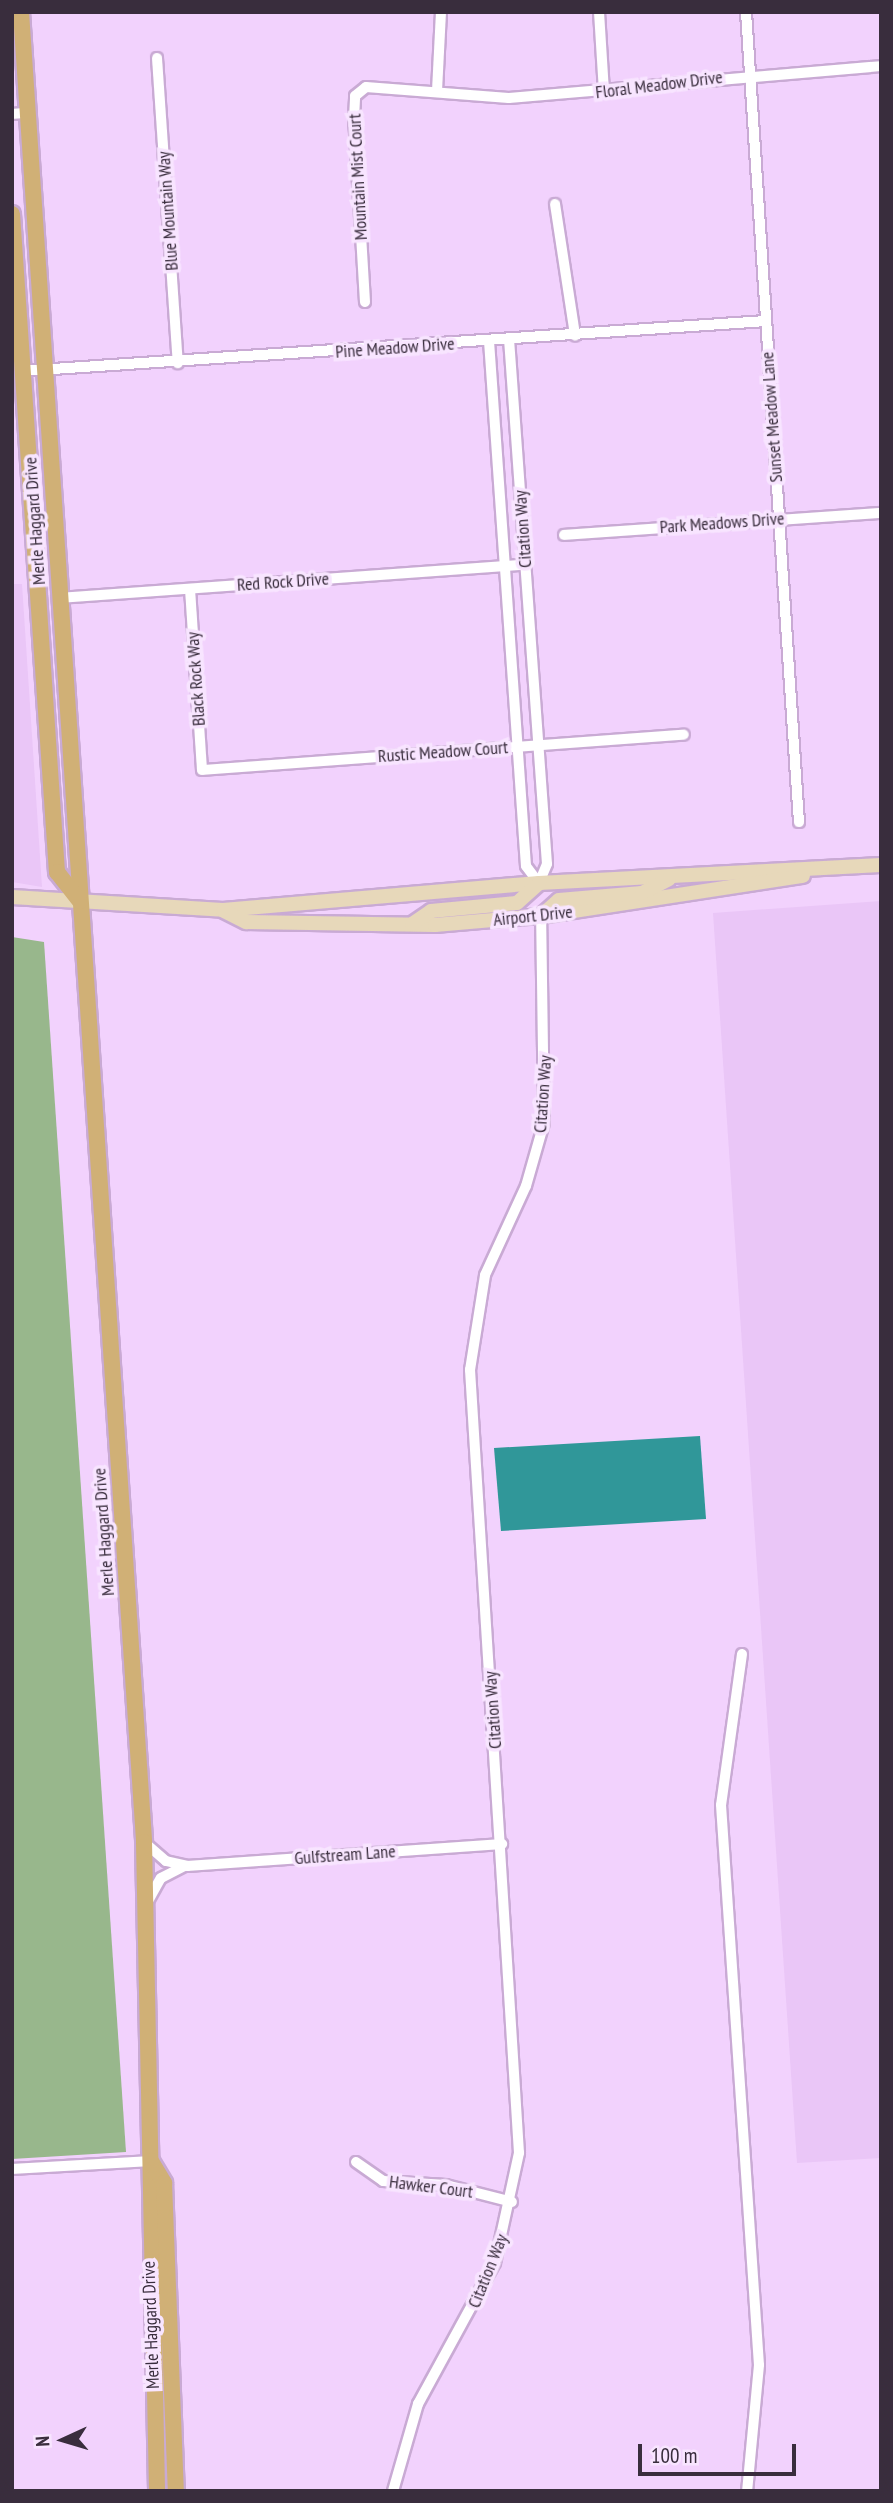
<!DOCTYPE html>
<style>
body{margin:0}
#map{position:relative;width:893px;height:2503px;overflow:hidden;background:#f2d2fd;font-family:"PT Sans Narrow",sans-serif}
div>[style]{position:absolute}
.built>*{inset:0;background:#eac6f7}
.green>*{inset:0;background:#98b78c}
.water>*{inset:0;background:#309799}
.roads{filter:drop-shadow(2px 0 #c9aad4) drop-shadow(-2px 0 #c9aad4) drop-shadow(0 2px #c9aad4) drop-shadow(0 -2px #c9aad4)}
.minor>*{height:10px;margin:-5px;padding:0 5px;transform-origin:5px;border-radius:5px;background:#fff}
.secondary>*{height:14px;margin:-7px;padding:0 7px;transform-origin:7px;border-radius:7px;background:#e7d8ba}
.primary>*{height:16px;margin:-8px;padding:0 8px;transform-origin:8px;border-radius:8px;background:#d0b076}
span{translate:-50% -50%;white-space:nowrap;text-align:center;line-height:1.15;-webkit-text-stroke:7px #f8e5ff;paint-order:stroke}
.street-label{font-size:18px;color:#392d3d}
.frame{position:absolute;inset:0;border:14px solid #392d3d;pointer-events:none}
.north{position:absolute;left:28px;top:2405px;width:70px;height:70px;-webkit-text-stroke:5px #f8e5ff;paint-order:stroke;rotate:266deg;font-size:19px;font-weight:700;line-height:28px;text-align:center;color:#392d3d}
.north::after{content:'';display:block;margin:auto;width:24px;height:32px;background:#392d3d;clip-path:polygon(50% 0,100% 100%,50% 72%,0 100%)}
.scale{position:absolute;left:638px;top:2444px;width:158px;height:32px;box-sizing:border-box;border:4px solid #392d3d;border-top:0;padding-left:9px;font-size:21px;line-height:24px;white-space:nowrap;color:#392d3d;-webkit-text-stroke:5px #f8e5ff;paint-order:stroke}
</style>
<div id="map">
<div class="built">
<div style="clip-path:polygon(12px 584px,22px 584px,42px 887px,12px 882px)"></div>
<div style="clip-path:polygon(881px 901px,881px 2158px,797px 2163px,713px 913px)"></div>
</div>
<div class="green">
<div style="clip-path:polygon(12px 937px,44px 942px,126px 2152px,12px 2159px)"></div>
</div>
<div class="water">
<div style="clip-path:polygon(700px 1436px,706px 1519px,501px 1531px,494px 1448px)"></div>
</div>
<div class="roads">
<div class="minor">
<div style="left:599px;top:12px;width:80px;rotate:86.4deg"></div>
<div style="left:746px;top:12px;width:812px;rotate:86.26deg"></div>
<div style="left:157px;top:58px;width:306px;rotate:86.1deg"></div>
<div style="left:437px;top:91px;width:79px;rotate:-87.1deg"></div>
<div style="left:12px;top:114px;width:15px;rotate:-4deg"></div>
<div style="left:555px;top:204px;width:133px;rotate:81.3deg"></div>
<div style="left:365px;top:302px;width:184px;rotate:-93.4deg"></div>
<div style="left:354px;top:118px;width:22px;rotate:-87deg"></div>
<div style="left:355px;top:96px;width:14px;rotate:-39deg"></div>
<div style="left:366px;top:87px;width:143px;rotate:4.4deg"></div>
<div style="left:509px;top:98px;width:373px;rotate:-4.9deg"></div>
<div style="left:509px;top:339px;width:526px;rotate:85.86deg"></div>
<div style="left:547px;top:864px;width:21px;rotate:113deg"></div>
<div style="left:489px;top:341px;width:526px;rotate:85.97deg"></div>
<div style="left:526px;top:866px;width:21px;rotate:53deg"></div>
<div style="left:23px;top:371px;width:745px;rotate:-3.85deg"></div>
<div style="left:564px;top:535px;width:318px;rotate:-4deg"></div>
<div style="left:190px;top:589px;width:181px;rotate:86.2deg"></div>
<div style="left:202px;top:770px;width:483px;rotate:-4.2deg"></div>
<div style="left:60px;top:598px;width:466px;rotate:-4.1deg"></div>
<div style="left:742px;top:1654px;width:152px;rotate:97.9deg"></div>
<div style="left:721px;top:1805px;width:561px;rotate:86.12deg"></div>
<div style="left:759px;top:2365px;width:127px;rotate:95.4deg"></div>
<div style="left:144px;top:1842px;width:29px;rotate:41deg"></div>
<div style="left:166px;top:1861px;width:22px;rotate:13deg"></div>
<div style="left:187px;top:1866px;width:316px;rotate:-4deg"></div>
<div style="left:148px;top:1901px;width:26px;rotate:-61deg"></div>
<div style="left:161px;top:1878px;width:25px;rotate:-27deg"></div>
<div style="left:356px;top:2162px;width:33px;rotate:35deg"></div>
<div style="left:383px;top:2181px;width:63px;rotate:3.6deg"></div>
<div style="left:446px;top:2185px;width:68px;rotate:14.4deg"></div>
<div style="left:12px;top:2169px;width:139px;rotate:-3.3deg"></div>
<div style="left:393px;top:2491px;width:91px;rotate:-74deg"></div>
<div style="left:418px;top:2404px;width:161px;rotate:-61.4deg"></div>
<div style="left:495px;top:2263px;width:113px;rotate:-77.7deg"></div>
<div style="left:519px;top:2153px;width:785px;rotate:-93.58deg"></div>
<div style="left:470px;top:1370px;width:96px;rotate:-81deg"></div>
<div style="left:485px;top:1275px;width:98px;rotate:-65.3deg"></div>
<div style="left:526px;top:1186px;width:66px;rotate:-74.1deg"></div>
<div style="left:544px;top:1123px;width:207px;rotate:-90.8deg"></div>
</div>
<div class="secondary">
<div style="left:12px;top:897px;width:211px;rotate:3.5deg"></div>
<div style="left:223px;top:910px;width:317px;rotate:-4.9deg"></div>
<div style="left:539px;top:883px;width:342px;rotate:-3deg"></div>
<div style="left:224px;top:911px;width:25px;rotate:27deg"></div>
<div style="left:246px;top:922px;width:189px;rotate:0.9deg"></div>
<div style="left:435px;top:925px;width:106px;rotate:-4.9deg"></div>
<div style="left:541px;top:916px;width:265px;rotate:-8.7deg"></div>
<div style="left:541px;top:916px;width:24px;rotate:-42deg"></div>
<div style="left:559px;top:900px;width:83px;rotate:-4.8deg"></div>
<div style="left:642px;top:893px;width:30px;rotate:-27deg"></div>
<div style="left:412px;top:924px;width:23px;rotate:-34deg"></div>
<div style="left:431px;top:911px;width:86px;rotate:-5.3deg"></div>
<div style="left:517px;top:903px;width:30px;rotate:-42deg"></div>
</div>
<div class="primary">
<div style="left:21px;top:12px;width:1834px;rotate:86.15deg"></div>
<div style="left:144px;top:1842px;width:649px;rotate:88.85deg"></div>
<div style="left:12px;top:214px;width:660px;rotate:86.09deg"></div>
<div style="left:57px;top:872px;width:37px;rotate:52deg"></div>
<div style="left:151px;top:2161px;width:26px;rotate:59deg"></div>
<div style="left:164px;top:2183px;width:308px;rotate:87.8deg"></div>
</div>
</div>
<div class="street-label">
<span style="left:659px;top:85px;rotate:-7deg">Floral Meadow Drive</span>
<span style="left:358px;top:177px;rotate:-93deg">Mountain Mist Court</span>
<span style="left:168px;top:211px;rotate:-94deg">Blue Mountain Way</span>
<span style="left:395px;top:348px;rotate:-4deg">Pine Meadow Drive</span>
<span style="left:772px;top:417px;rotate:-94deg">Sunset Meadow Lane</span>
<span style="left:35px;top:521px;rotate:-94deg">Merle Haggard Drive</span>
<span style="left:722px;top:523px;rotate:-4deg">Park Meadows Drive</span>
<span style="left:523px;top:529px;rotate:-94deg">Citation Way</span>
<span style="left:283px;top:582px;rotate:-4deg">Red Rock Drive</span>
<span style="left:196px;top:679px;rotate:-94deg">Black Rock Way</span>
<span style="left:443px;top:752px;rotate:-4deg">Rustic Meadow Court</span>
<span style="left:533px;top:916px;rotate:-6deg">Airport Drive</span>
<span style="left:543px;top:1094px;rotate:-86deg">Citation Way</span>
<span style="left:104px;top:1532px;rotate:-94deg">Merle Haggard Drive</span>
<span style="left:493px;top:1710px;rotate:-94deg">Citation Way</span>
<span style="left:345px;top:1855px;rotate:-4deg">Gulfstream Lane</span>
<span style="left:431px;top:2187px;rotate:7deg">Hawker Court</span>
<span style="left:488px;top:2271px;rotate:-68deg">Citation Way</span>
<span style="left:151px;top:2325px;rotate:-92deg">Merle Haggard Drive</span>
</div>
<div class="frame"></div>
<div class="north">N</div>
<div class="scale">100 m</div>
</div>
